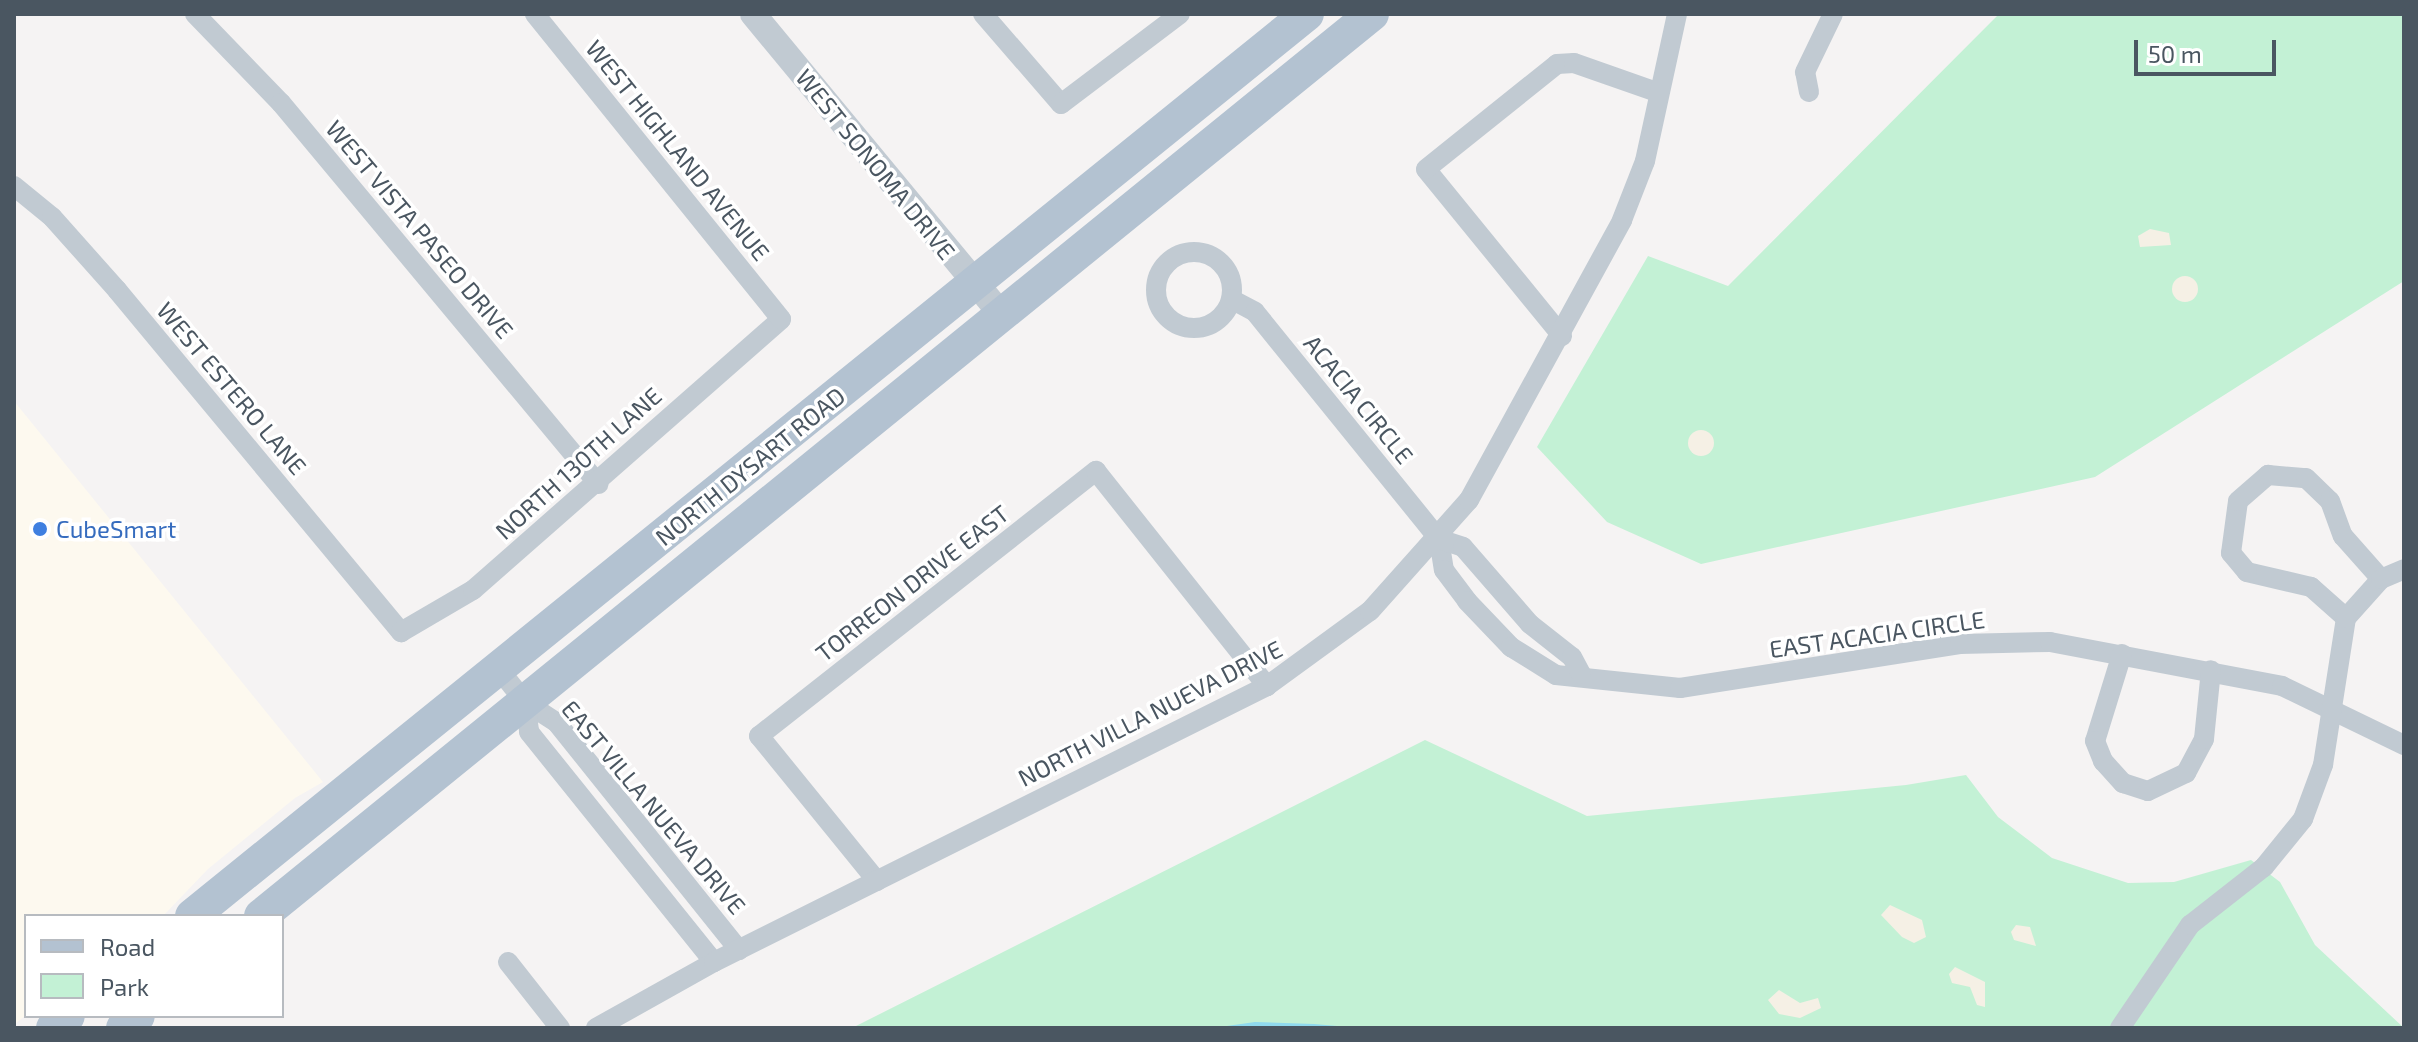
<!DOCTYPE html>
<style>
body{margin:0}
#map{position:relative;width:2418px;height:1042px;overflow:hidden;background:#f5f3f3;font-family:"Exo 2",sans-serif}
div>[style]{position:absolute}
.commercial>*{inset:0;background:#fdf9ef}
.green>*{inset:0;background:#c3f1d5}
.sand>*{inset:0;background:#f5f0e5}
.round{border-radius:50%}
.water>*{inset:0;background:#90daee}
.minor>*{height:20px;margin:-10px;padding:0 10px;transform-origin:10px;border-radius:10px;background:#c1cad2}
.minor>.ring{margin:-10px;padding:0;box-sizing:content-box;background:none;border:20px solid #c1cad2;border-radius:50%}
.tertiary>*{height:26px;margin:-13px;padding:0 13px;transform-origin:13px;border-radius:13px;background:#c1cad2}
.primary>*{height:34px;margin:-17px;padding:0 17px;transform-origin:17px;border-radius:17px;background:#b3c2d1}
.dots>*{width:22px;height:22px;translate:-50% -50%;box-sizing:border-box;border:4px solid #fff;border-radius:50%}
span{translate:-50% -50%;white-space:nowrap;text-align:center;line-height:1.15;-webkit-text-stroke:7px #fff;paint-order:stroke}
.street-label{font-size:24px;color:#4a5661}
.shop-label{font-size:24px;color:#366cbe}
.left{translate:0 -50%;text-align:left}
.frame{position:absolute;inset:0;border:16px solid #4a5661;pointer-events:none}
.legend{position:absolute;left:24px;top:914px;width:260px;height:104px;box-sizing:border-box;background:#fff;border:2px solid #b7bbc0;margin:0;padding:10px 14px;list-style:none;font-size:24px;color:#4a5661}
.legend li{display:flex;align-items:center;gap:16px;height:40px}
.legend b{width:40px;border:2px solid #b7bbc0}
.scale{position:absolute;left:2134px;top:40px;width:142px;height:36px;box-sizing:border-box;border:4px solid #4a5661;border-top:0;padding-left:10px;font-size:24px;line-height:28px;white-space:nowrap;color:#4a5661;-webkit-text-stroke:6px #fff;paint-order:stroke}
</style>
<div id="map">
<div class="commercial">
<div style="clip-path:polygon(14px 401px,323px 782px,295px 798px,208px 869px,163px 916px,26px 916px,26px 1015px,14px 1025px)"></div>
</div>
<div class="green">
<div style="clip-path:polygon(1999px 14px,2404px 14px,2404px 281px,2095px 477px,1701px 564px,1607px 522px,1537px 447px,1648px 256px,1728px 286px)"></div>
<div style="clip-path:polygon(1425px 740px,1587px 816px,1906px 785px,1966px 775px,1998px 817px,2052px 858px,2128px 883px,2174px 882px,2251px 860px,2280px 882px,2315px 945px,2404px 1028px,852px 1028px)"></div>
</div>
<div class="sand">
<div style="clip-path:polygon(2150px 229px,2169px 233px,2171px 245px,2140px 247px,2138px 236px)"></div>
<div class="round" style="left:2172px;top:276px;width:26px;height:26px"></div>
<div class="round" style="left:1688px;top:430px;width:26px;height:26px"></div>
<div style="clip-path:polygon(1890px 905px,1922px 920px,1926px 937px,1914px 943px,1902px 937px,1881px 915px)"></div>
<div style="clip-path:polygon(2016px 925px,2030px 927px,2036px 946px,2014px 940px,2011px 932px)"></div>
<div style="clip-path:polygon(1955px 967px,1985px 982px,1985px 1007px,1977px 1005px,1970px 987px,1952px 983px,1949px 974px)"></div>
<div style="clip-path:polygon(1779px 990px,1800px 1003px,1818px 998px,1821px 1008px,1800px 1018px,1779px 1014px,1768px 1000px)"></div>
</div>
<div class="water">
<div style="clip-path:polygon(1255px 1022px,1314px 1024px,1360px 1028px,1213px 1028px)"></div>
</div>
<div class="minor">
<div style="left:195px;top:14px;width:124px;rotate:46deg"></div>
<div style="left:281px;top:103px;width:496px;rotate:50.2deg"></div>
<div style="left:983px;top:14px;width:119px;rotate:49.1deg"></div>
<div style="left:1061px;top:104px;width:149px;rotate:-37.1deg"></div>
<div style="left:1809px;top:92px;width:20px;rotate:-101deg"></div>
<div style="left:1805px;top:72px;width:64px;rotate:-64.2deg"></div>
<div style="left:14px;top:186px;width:49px;rotate:39.2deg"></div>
<div style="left:52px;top:217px;width:98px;rotate:48.3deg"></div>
<div style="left:117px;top:290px;width:445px;rotate:50.3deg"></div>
<div style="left:401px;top:632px;width:83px;rotate:-30.3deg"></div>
<div style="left:473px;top:590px;width:410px;rotate:-41.3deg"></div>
<div style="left:781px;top:319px;width:392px;rotate:-128.9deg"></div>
<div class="ring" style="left:1156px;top:252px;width:56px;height:56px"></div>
<div style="left:1231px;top:299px;width:27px;rotate:28deg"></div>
<div style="left:1255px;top:312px;width:292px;rotate:51deg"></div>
<div style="left:1439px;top:539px;width:31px;rotate:81deg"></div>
<div style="left:1444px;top:570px;width:39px;rotate:53deg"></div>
<div style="left:1467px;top:601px;width:64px;rotate:46.3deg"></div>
<div style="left:1511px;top:647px;width:53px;rotate:31.9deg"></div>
<div style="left:1556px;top:675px;width:125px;rotate:6deg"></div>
<div style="left:1680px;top:688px;width:283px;rotate:-8.9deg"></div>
<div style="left:1960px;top:644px;width:90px;rotate:-1.3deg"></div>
<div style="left:2050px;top:642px;width:236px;rotate:10.7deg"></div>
<div style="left:2282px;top:686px;width:136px;rotate:25.8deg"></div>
<div style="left:1562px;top:336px;width:215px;rotate:-129.2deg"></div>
<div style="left:1426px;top:169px;width:168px;rotate:-38.7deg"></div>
<div style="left:1557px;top:64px;width:17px;rotate:-3deg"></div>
<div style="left:1574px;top:63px;width:88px;rotate:19.3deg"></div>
<div style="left:1439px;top:539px;width:25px;rotate:18deg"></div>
<div style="left:1463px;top:547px;width:102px;rotate:49deg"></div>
<div style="left:1530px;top:624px;width:53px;rotate:38.2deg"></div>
<div style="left:1572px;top:657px;width:19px;rotate:62deg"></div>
<div style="left:2346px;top:618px;width:47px;rotate:-138.5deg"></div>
<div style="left:2311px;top:587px;width:66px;rotate:-166.8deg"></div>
<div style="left:2247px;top:572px;width:25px;rotate:-130deg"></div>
<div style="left:2231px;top:553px;width:52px;rotate:-82.3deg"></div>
<div style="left:2238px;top:501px;width:40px;rotate:-41deg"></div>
<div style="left:2268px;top:475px;width:38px;rotate:5deg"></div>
<div style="left:2306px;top:478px;width:33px;rotate:44deg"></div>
<div style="left:2330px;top:501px;width:37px;rotate:70deg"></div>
<div style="left:2343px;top:536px;width:57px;rotate:48.5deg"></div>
<div style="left:2122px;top:654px;width:91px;rotate:107.2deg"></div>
<div style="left:2095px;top:741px;width:22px;rotate:68deg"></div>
<div style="left:2103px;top:761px;width:30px;rotate:48deg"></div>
<div style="left:2123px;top:783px;width:26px;rotate:18deg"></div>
<div style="left:2148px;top:791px;width:42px;rotate:-25.3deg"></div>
<div style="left:2186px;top:773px;width:38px;rotate:-62deg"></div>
<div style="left:2204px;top:739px;width:69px;rotate:-84.2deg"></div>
<div style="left:498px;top:668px;width:43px;rotate:51.5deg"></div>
<div style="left:525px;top:702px;width:38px;rotate:33deg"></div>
<div style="left:557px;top:723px;width:291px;rotate:51.3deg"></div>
<div style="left:525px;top:702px;width:30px;rotate:82deg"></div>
<div style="left:529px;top:732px;width:295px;rotate:51.2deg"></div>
<div style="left:877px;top:881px;width:187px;rotate:-129.1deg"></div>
<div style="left:759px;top:736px;width:429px;rotate:-38.2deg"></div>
<div style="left:1096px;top:471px;width:275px;rotate:51.5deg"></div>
<div style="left:508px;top:962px;width:84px;rotate:51.8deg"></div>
<div style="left:596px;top:1028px;width:135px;rotate:-29.2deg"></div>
<div style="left:714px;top:962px;width:618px;rotate:-26.52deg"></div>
<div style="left:1267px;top:686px;width:127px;rotate:-36.1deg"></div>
<div style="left:1370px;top:611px;width:149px;rotate:-48.3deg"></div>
<div style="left:1469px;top:500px;width:319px;rotate:-61.3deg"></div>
<div style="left:1622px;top:220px;width:63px;rotate:-68.7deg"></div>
<div style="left:1645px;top:161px;width:150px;rotate:-77.7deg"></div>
<div style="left:2120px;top:1028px;width:125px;rotate:-55.8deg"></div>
<div style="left:2190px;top:925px;width:94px;rotate:-38.1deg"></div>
<div style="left:2264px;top:867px;width:62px;rotate:-50.9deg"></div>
<div style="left:2303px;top:819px;width:58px;rotate:-69.7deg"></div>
<div style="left:2323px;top:765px;width:149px;rotate:-81.1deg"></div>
<div style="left:2346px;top:618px;width:52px;rotate:-48.1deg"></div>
<div style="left:2381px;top:579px;width:25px;rotate:-23deg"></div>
</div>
<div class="tertiary">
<div style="left:753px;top:14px;width:388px;rotate:50.4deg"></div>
</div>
<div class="primary">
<div style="left:192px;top:916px;width:1434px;rotate:-38.97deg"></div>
<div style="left:261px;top:916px;width:1431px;rotate:-39.07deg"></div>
<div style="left:53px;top:1028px;width:19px;rotate:-39deg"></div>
<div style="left:123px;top:1028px;width:19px;rotate:-39deg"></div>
</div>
<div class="dots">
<div style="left:40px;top:529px;background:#3f7fe0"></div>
</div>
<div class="street-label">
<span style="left:678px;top:150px;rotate:51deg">WEST HIGHLAND AVENUE</span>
<span style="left:876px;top:164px;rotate:51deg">WEST SONOMA DRIVE</span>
<span style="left:420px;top:229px;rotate:50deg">WEST VISTA PASEO DRIVE</span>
<span style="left:232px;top:388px;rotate:50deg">WEST ESTERO LANE</span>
<span style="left:1359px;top:399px;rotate:51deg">ACACIA CIRCLE</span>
<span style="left:578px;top:463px;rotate:-42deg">NORTH 130TH LANE</span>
<span style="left:750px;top:466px;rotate:-39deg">NORTH DYSART ROAD</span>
<span style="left:912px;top:583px;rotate:-38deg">TORREON DRIVE EAST</span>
<span style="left:1877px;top:634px;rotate:-8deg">EAST ACACIA CIRCLE</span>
<span style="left:1150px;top:713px;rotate:-27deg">NORTH VILLA NUEVA DRIVE</span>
<span style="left:654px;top:807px;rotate:50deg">EAST VILLA NUEVA DRIVE</span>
</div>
<div class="shop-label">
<span class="left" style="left:56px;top:529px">CubeSmart</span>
</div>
<div class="frame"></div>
<ul class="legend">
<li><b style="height:10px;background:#b3c2d1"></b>Road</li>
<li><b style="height:22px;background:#c3f1d5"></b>Park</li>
</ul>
<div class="scale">50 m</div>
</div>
